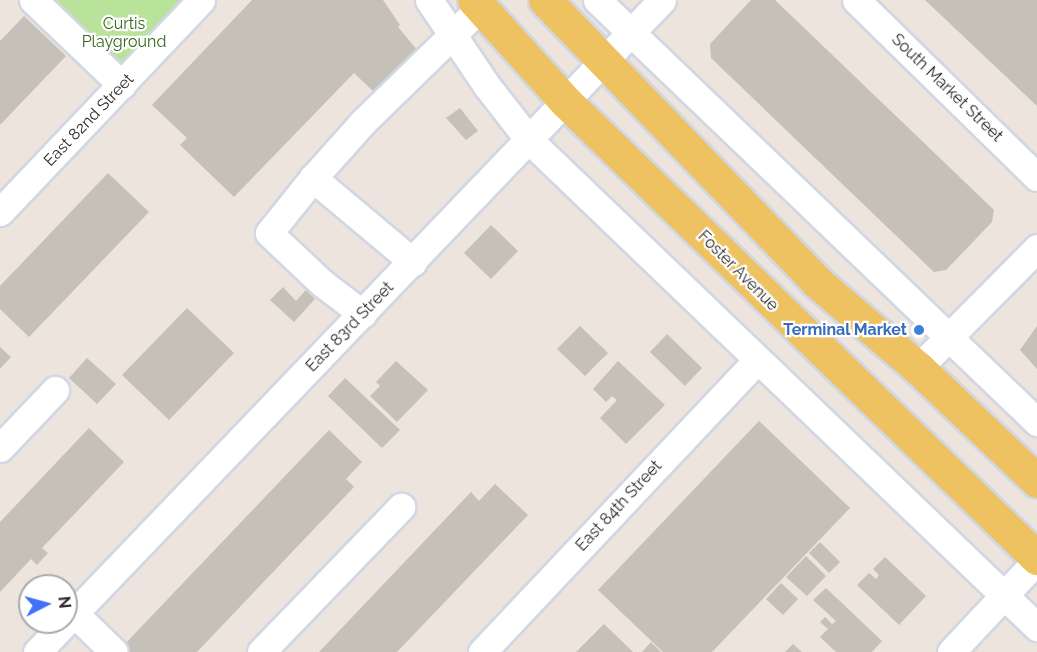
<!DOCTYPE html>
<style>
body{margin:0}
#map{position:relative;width:1037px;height:652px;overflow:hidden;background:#ece4dd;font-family:Raleway,sans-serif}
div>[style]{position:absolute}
.green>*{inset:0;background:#b9e29b}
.building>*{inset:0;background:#c5c0b8}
.roads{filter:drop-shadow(2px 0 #d2d7e3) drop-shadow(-2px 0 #d2d7e3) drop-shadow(0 2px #d2d7e3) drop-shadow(0 -2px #d2d7e3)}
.minor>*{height:27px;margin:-13.5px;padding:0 13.5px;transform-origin:13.5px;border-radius:13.5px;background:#fff}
.major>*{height:33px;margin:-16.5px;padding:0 16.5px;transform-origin:16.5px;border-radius:16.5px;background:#eec161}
.dots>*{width:16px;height:16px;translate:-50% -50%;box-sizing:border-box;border:3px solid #fff;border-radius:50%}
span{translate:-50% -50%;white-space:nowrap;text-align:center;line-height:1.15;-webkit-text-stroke:4.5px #fff;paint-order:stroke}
.park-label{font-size:16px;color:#32671c}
.street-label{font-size:16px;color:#2b2b2b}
.shop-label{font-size:16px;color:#366cbe;font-weight:700}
.right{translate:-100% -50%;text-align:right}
.north{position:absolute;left:18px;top:574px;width:60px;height:60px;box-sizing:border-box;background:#fff;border:2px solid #aaa;border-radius:50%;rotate:84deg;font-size:16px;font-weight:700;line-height:24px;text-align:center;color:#2b2b2b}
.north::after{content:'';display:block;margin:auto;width:21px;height:27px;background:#4071f6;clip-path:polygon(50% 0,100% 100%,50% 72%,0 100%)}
</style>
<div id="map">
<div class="green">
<div style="clip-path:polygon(42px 0,201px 0,126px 81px)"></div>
</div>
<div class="building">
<div style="clip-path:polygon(252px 0,383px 0,400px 25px,398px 27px,418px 51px,377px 95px,354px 73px,234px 197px,180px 145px,187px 138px,152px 105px)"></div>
<div style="clip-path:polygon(751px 0,775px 0,994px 210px,992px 222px,946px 270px,934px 272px,711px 58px,710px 44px)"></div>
<div style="clip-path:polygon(925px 0,1037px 0,1037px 106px)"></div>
<div style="clip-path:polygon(24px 16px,66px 56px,0 125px,0 41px)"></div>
<div style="clip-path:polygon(460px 108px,478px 131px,466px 140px,446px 118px)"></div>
<div style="clip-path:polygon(108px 173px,149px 212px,29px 337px,0 309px,0 286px)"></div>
<div style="clip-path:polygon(491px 225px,518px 251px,491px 279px,464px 253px)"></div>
<div style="clip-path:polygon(283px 287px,296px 301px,306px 290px,315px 299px,294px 322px,270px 300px)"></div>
<div style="clip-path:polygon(187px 308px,234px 353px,169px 420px,122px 375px)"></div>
<div style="clip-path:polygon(580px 326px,608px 353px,585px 376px,557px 349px)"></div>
<div style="clip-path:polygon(1037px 326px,1037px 369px,1020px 350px)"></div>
<div style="clip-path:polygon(667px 334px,702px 368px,685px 386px,650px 352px)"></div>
<div style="clip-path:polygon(0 347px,11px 357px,0 369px)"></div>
<div style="clip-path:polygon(87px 358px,116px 384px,97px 404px,69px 378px)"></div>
<div style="clip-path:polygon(396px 361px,428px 390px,397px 422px,370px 396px,380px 386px,376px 382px)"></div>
<div style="clip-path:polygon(618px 361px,665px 405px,626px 444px,600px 418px,617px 400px,612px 396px,606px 402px,593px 389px)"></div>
<div style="clip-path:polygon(345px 378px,400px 430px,382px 448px,328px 396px)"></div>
<div style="clip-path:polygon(759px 421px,850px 508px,712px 652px,663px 652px,598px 590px)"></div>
<div style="clip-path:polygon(89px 428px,124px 462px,42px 548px,48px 553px,37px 565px,31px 559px,0 592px,0 522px)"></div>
<div style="clip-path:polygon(329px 430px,362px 462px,346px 479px,354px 487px,197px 652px,125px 652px,121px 648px)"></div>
<div style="clip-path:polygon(495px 484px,528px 515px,397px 652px,319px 652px,471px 492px,479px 501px)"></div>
<div style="clip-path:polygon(820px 542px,840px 562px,829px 573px,809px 553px)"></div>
<div style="clip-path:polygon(806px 556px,826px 576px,807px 596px,786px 577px)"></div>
<div style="clip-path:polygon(885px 557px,926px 596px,899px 625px,857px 585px,869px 573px,876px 579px,879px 575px,873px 569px)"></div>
<div style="clip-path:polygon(781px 583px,798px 599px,783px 615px,766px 599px)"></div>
<div style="clip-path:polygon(826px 588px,882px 641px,872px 652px,836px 652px,820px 637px,828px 629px,820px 622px,825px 617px,832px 624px,836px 621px,813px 600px)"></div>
<div style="clip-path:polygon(604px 624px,633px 652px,576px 652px)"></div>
<div style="clip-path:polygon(651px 642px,661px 652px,642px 652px)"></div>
<div style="clip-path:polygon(793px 644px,802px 652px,785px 652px)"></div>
</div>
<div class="roads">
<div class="minor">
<div style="left:33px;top:0;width:123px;rotate:43.7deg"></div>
<div style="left:429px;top:0;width:104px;rotate:56deg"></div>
<div style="left:487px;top:86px;width:68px;rotate:52.1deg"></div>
<div style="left:529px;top:140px;width:704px;rotate:43.79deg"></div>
<div style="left:597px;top:0;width:610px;rotate:43.8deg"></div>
<div style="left:856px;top:0;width:253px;rotate:44.4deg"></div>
<div style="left:313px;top:178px;width:70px;rotate:128.7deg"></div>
<div style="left:269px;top:233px;width:73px;rotate:43.3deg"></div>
<div style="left:322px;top:283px;width:51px;rotate:37.1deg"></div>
<div style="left:0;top:212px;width:292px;rotate:-46.5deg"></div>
<div style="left:413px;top:262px;width:131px;rotate:-140deg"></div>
<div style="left:313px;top:178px;width:75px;rotate:-48.2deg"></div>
<div style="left:363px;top:122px;width:165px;rotate:-44.3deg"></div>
<div style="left:918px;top:368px;width:169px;rotate:-45.2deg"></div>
<div style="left:0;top:448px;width:80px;rotate:-46.5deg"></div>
<div style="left:75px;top:614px;width:54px;rotate:44.3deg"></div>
<div style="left:37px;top:652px;width:903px;rotate:-46.21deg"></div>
<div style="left:261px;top:652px;width:202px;rotate:-46deg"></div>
<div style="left:482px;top:652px;width:401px;rotate:-46.7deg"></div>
<div style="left:951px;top:652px;width:126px;rotate:-46.9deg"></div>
</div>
<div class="major">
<div style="left:474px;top:0;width:137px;rotate:48deg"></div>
<div style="left:566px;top:102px;width:656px;rotate:44.07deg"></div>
<div style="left:545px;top:0;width:392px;rotate:46deg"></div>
<div style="left:817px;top:282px;width:133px;rotate:40.4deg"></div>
<div style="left:918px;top:368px;width:164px;rotate:43.5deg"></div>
</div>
</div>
<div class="dots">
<div style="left:919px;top:330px;background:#3f7fe0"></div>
</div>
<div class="park-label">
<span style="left:124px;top:33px">Curtis<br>Playground</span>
</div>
<div class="street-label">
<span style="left:947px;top:88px;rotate:44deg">South Market Street</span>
<span style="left:89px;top:120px;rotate:-46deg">East 82nd Street</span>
<span style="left:738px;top:271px;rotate:45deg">Foster Avenue</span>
<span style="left:350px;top:327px;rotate:-46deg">East 83rd Street</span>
<span style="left:619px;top:506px;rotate:-47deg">East 84th Street</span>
</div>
<div class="shop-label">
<span class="right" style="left:907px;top:330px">Terminal Market</span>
</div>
<div class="north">N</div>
</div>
